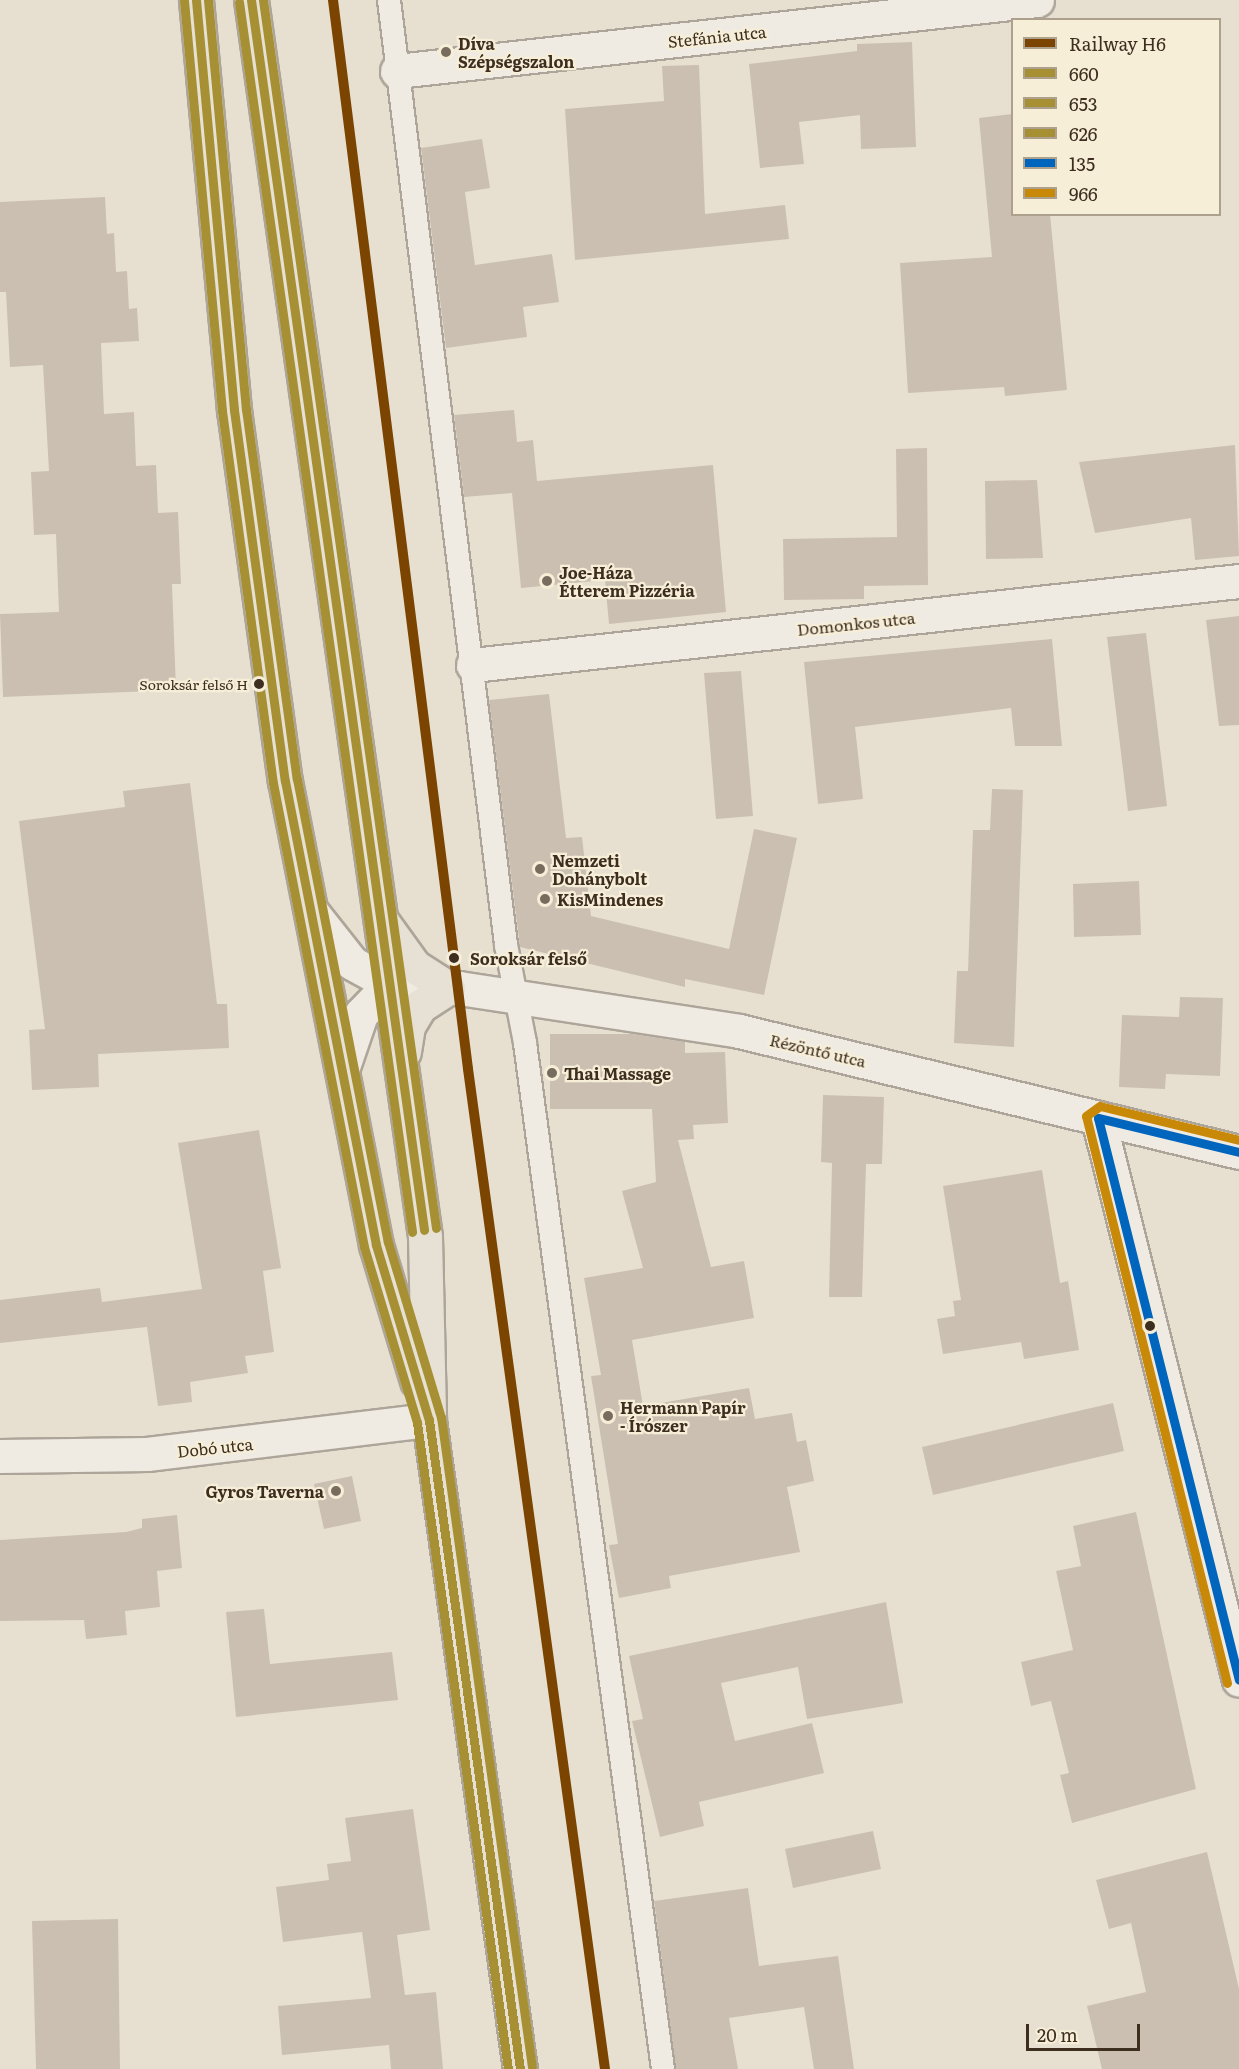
<!DOCTYPE html>
<meta charset="utf-8">
<style>
body{margin:0}
#map{position:relative;width:1239px;height:2069px;overflow:hidden;background:#e7e0d1;font-family:Literata,serif}
div>[style]{position:absolute}
.building>*{inset:0;background:#cbbfb2}
.roads{filter:drop-shadow(2px 0 #ada599) drop-shadow(-2px 0 #ada599) drop-shadow(0 2px #ada599) drop-shadow(0 -2px #ada599)}
.lane>*{height:22px;margin:-11px;padding:0 11px;transform-origin:11px;border-radius:11px;background:#efebe3}
.street>*{height:33px;margin:-16.5px;padding:0 16.5px;transform-origin:16.5px;border-radius:16.5px;background:#efebe3}
.secondary>*{height:33px;margin:-16.5px;padding:0 16.5px;transform-origin:16.5px;border-radius:16.5px;background:#efebe3}
.primary>*{height:33px;margin:-16.5px;padding:0 16.5px;transform-origin:16.5px;border-radius:16.5px;background:#e6e1d4}
.bus-1>*{height:9px;margin:-4.5px;padding:0 4.5px;transform-origin:4.5px;border-radius:4.5px;background:#a69033}
.bus-2>*{height:9px;margin:-4.5px;padding:0 4.5px;transform-origin:4.5px;border-radius:4.5px;background:#a69033}
.bus-3>*{height:9px;margin:-4.5px;padding:0 4.5px;transform-origin:4.5px;border-radius:4.5px;background:#a69033}
.bus-4>*{height:9px;margin:-4.5px;padding:0 4.5px;transform-origin:4.5px;border-radius:4.5px;background:#0065bd}
.bus-5>*{height:9px;margin:-4.5px;padding:0 4.5px;transform-origin:4.5px;border-radius:4.5px;background:#c88808}
.rail-1>*{height:10px;margin:-5px;padding:0 5px;transform-origin:5px;border-radius:5px;background:#7b4400}
.dots>*{width:16px;height:16px;translate:-50% -50%;box-sizing:border-box;border:3px solid #f7eed8;border-radius:50%}
span{translate:-50% -50%;white-space:nowrap;text-align:center;line-height:1.15;-webkit-text-stroke:4.5px #f7eed8;paint-order:stroke}
.bus-label{font-size:14px;color:#3d2e20}
.right{translate:-100% -50%;text-align:right}
.street-label{font-size:16px;color:#3d2e20}
.poi-label{font-size:16px;color:#3d2e20;font-weight:700}
.left{translate:0 -50%;text-align:left}
.stop-label{font-size:16px;color:#3d2e20;font-weight:700}
.legend{position:absolute;left:1011px;top:18px;width:210px;height:198px;box-sizing:border-box;background:#f7eed8;border:2px solid #ada18e;margin:0;padding:8px 10px;list-style:none;font-size:18px;color:#3d2e20}
.legend li{display:flex;align-items:center;gap:12px;height:30px}
.legend b{width:30px;border:2px solid #ada18e}
.scale{position:absolute;left:1026px;top:2024px;width:114px;height:27px;box-sizing:border-box;border:3px solid #3d2e20;border-top:0;padding-left:8px;font-size:18px;line-height:21px;white-space:nowrap;color:#3d2e20;-webkit-text-stroke:4px #f7eed8;paint-order:stroke}
</style>
<div id="map">
<div class="building">
<div style="clip-path:polygon(912px 42px,916px 147px,861px 149px,860px 115px,799px 122px,804px 164px,760px 168px,749px 64px,857px 51px,857px 44px)"></div>
<div style="clip-path:polygon(699px 65px,705px 214px,785px 205px,789px 239px,575px 260px,565px 109px,664px 101px,662px 66px)"></div>
<div style="clip-path:polygon(1012px 114px,1012px 214px,1050px 214px,1067px 390px,1005px 396px,1004px 387px,908px 393px,900px 263px,992px 257px,979px 118px)"></div>
<div style="clip-path:polygon(482px 139px,490px 188px,465px 192px,475px 265px,552px 254px,559px 302px,523px 307px,527px 337px,446px 348px,421px 148px)"></div>
<div style="clip-path:polygon(105px 197px,107px 234px,114px 233px,116px 272px,127px 271px,129px 309px,137px 308px,139px 341px,101px 343px,104px 414px,134px 412px,136px 466px,156px 465px,158px 513px,178px 512px,181px 584px,172px 584px,176px 690px,3px 697px,0 614px,59px 612px,56px 534px,34px 535px,31px 472px,49px 471px,43px 365px,10px 367px,6px 292px,0 292px,0 202px)"></div>
<div style="clip-path:polygon(514px 410px,517px 442px,533px 440px,537px 481px,713px 465px,726px 612px,609px 624px,605px 580px,521px 588px,512px 493px,464px 497px,454px 415px)"></div>
<div style="clip-path:polygon(1235px 445px,1239px 556px,1195px 560px,1191px 518px,1095px 533px,1079px 462px)"></div>
<div style="clip-path:polygon(927px 448px,928px 585px,864px 586px,864px 599px,784px 600px,783px 539px,897px 537px,896px 449px)"></div>
<div style="clip-path:polygon(1037px 480px,1043px 558px,986px 559px,985px 481px)"></div>
<div style="clip-path:polygon(1239px 616px,1239px 725px,1219px 726px,1206px 620px)"></div>
<div style="clip-path:polygon(1146px 633px,1167px 806px,1128px 811px,1107px 637px)"></div>
<div style="clip-path:polygon(1052px 639px,1062px 746px,1015px 746px,1011px 708px,855px 727px,863px 799px,818px 804px,804px 662px)"></div>
<div style="clip-path:polygon(741px 671px,753px 816px,716px 819px,704px 673px)"></div>
<div style="clip-path:polygon(549px 694px,566px 838px,582px 837px,591px 916px,729px 949px,754px 829px,797px 838px,764px 995px,685px 979px,685px 987px,520px 947px,489px 700px)"></div>
<div style="clip-path:polygon(190px 783px,217px 1004px,227px 1004px,229px 1048px,98px 1054px,99px 1087px,32px 1090px,29px 1030px,45px 1029px,19px 821px,125px 807px,123px 791px)"></div>
<div style="clip-path:polygon(992px 789px,1023px 790px,1014px 1047px,954px 1043px,957px 971px,968px 971px,973px 830px,990px 830px)"></div>
<div style="clip-path:polygon(1139px 881px,1141px 935px,1074px 937px,1073px 884px)"></div>
<div style="clip-path:polygon(1180px 997px,1223px 998px,1220px 1076px,1166px 1074px,1165px 1089px,1119px 1087px,1122px 1015px,1179px 1017px)"></div>
<div style="clip-path:polygon(550px 1034px,632px 1034px,685px 1042px,685px 1053px,725px 1052px,728px 1123px,693px 1125px,694px 1139px,678px 1140px,711px 1267px,744px 1261px,754px 1318px,632px 1340px,643px 1406px,749px 1388px,755px 1419px,792px 1413px,797px 1442px,806px 1440px,814px 1481px,787px 1487px,800px 1552px,669px 1576px,671px 1588px,619px 1598px,609px 1545px,618px 1544px,591px 1376px,601px 1375px,584px 1278px,643px 1268px,622px 1191px,656px 1182px,652px 1109px,550px 1109px)"></div>
<div style="clip-path:polygon(823px 1095px,884px 1097px,882px 1164px,866px 1164px,862px 1297px,829px 1297px,832px 1163px,821px 1162px)"></div>
<div style="clip-path:polygon(259px 1130px,281px 1268px,263px 1271px,274px 1352px,245px 1356px,248px 1373px,190px 1382px,192px 1402px,158px 1406px,147px 1327px,0 1343px,0 1300px,100px 1288px,102px 1302px,202px 1289px,178px 1143px)"></div>
<div style="clip-path:polygon(1042px 1170px,1060px 1283px,1068px 1281px,1079px 1350px,1024px 1359px,1021px 1342px,943px 1354px,937px 1319px,955px 1316px,953px 1301px,961px 1300px,943px 1186px)"></div>
<div style="clip-path:polygon(1113px 1403px,1124px 1451px,933px 1495px,922px 1447px)"></div>
<div style="clip-path:polygon(352px 1476px,361px 1521px,324px 1529px,314px 1484px)"></div>
<div style="clip-path:polygon(1136px 1512px,1196px 1789px,1072px 1823px,1060px 1775px,1069px 1773px,1051px 1701px,1031px 1706px,1021px 1662px,1073px 1650px,1056px 1571px,1081px 1566px,1073px 1526px)"></div>
<div style="clip-path:polygon(177px 1515px,182px 1568px,157px 1571px,160px 1607px,125px 1611px,127px 1635px,86px 1639px,84px 1620px,0 1621px,0 1540px,126px 1532px,142px 1528px,142px 1519px)"></div>
<div style="clip-path:polygon(886px 1602px,903px 1703px,807px 1719px,798px 1667px,721px 1683px,735px 1741px,812px 1723px,824px 1773px,699px 1802px,704px 1826px,660px 1837px,632px 1721px,643px 1719px,629px 1656px)"></div>
<div style="clip-path:polygon(264px 1609px,270px 1664px,392px 1652px,398px 1700px,236px 1717px,226px 1612px)"></div>
<div style="clip-path:polygon(413px 1809px,430px 1930px,397px 1935px,405px 1995px,436px 1992px,443px 2069px,391px 2069px,389px 2045px,282px 2055px,278px 2006px,371px 1998px,362px 1932px,283px 1942px,276px 1887px,329px 1880px,327px 1864px,351px 1861px,345px 1818px)"></div>
<div style="clip-path:polygon(873px 1831px,881px 1869px,793px 1888px,785px 1849px)"></div>
<div style="clip-path:polygon(1207px 1852px,1239px 1989px,1239px 2069px,1102px 2069px,1087px 2006px,1146px 1992px,1131px 1923px,1109px 1929px,1096px 1880px)"></div>
<div style="clip-path:polygon(748px 1888px,759px 1966px,838px 1956px,854px 2069px,814px 2069px,804px 2007px,729px 2018px,738px 2069px,676px 2069px,654px 1901px)"></div>
<div style="clip-path:polygon(118px 1919px,120px 2069px,36px 2069px,32px 1921px)"></div>
</div>
<div class="roads">
<div class="lane">
<div style="left:389px;top:0;width:952px;rotate:82.94deg"></div>
<div style="left:506px;top:945px;width:100px;rotate:79deg"></div>
<div style="left:525px;top:1043px;width:1035px;rotate:82.34deg"></div>
</div>
<div class="street">
<div style="left:397px;top:71px;width:644px;rotate:-6.33deg"></div>
<div style="left:473px;top:665px;width:771px;rotate:-6.26deg"></div>
<div style="left:0;top:1456px;width:147px;rotate:-0.8deg"></div>
<div style="left:147px;top:1454px;width:284px;rotate:-6.9deg"></div>
</div>
<div class="secondary">
<div style="left:311px;top:911px;width:66px;rotate:51.7deg"></div>
<div style="left:352px;top:963px;width:43px;rotate:28.9deg"></div>
<div style="left:390px;top:984px;width:69px;rotate:3.3deg"></div>
<div style="left:459px;top:988px;width:283px;rotate:8.7deg"></div>
<div style="left:739px;top:1031px;width:514px;rotate:13.6deg"></div>
<div style="left:344px;top:1064px;width:53px;rotate:-71.2deg"></div>
<div style="left:361px;top:1014px;width:42px;rotate:-46deg"></div>
<div style="left:1098px;top:1118px;width:579px;rotate:75.92deg"></div>
</div>
<div class="primary">
<div style="left:196px;top:0;width:412px;rotate:84.7deg"></div>
<div style="left:234px;top:410px;width:374px;rotate:82.2deg"></div>
<div style="left:285px;top:781px;width:473px;rotate:78.9deg"></div>
<div style="left:376px;top:1245px;width:142px;rotate:73.2deg"></div>
<div style="left:251px;top:0;width:1249px;rotate:81.99deg"></div>
<div style="left:425px;top:1237px;width:183px;rotate:88.7deg"></div>
<div style="left:429px;top:1420px;width:655px;rotate:82.02deg"></div>
<div style="left:383px;top:923px;width:53px;rotate:54.2deg"></div>
<div style="left:414px;top:966px;width:40px;rotate:32.9deg"></div>
<div style="left:448px;top:988px;width:33px;rotate:147deg"></div>
<div style="left:420px;top:1006px;width:23px;rotate:121deg"></div>
<div style="left:408px;top:1026px;width:26px;rotate:99deg"></div>
</div>
</div>
<div class="bus-1">
<div style="left:196px;top:0;width:412px;rotate:84.7deg"></div>
<div style="left:234px;top:410px;width:374px;rotate:82.2deg"></div>
<div style="left:285px;top:781px;width:473px;rotate:78.9deg"></div>
<div style="left:376px;top:1245px;width:183px;rotate:73.2deg"></div>
<div style="left:429px;top:1420px;width:655px;rotate:82.02deg"></div>
<div style="left:251px;top:0;width:1242px;rotate:81.99deg"></div>
</div>
<div class="bus-2">
<div style="left:184px;top:1px;width:412px;rotate:84.7deg"></div>
<div style="left:222px;top:411px;width:375px;rotate:82.2deg"></div>
<div style="left:273px;top:783px;width:473px;rotate:78.9deg"></div>
<div style="left:364px;top:1247px;width:184px;rotate:73.2deg"></div>
<div style="left:417px;top:1423px;width:652px;rotate:81.98deg"></div>
<div style="left:239px;top:2px;width:1242px;rotate:81.99deg"></div>
</div>
<div class="bus-3">
<div style="left:208px;top:0;width:411px;rotate:84.7deg"></div>
<div style="left:246px;top:409px;width:373px;rotate:82.2deg"></div>
<div style="left:297px;top:779px;width:472px;rotate:78.9deg"></div>
<div style="left:388px;top:1242px;width:183px;rotate:73.2deg"></div>
<div style="left:441px;top:1417px;width:656px;rotate:82.03deg"></div>
<div style="left:263px;top:0;width:1240px;rotate:81.98deg"></div>
</div>
<div class="bus-4">
<div style="left:1239px;top:1152px;width:145px;rotate:-166.4deg"></div>
<div style="left:1098px;top:1118px;width:579px;rotate:75.92deg"></div>
</div>
<div class="bus-5">
<div style="left:1227px;top:1683px;width:584px;rotate:-103.96deg"></div>
<div style="left:1086px;top:1116px;width:17px;rotate:-36deg"></div>
<div style="left:1100px;top:1106px;width:143px;rotate:13.7deg"></div>
</div>
<div class="rail-1">
<div style="left:333px;top:0;width:1077px;rotate:82.8deg"></div>
<div style="left:468px;top:1069px;width:1009px;rotate:82.2deg"></div>
</div>
<div class="dots">
<div style="left:446px;top:52px;background:#786c5e"></div>
<div style="left:547px;top:581px;background:#786c5e"></div>
<div style="left:259px;top:684px;background:#3d2e20"></div>
<div style="left:540px;top:869px;background:#786c5e"></div>
<div style="left:545px;top:899px;background:#786c5e"></div>
<div style="left:454px;top:958px;background:#3d2e20"></div>
<div style="left:552px;top:1073px;background:#786c5e"></div>
<div style="left:1150px;top:1326px;background:#3d2e20"></div>
<div style="left:608px;top:1416px;background:#786c5e"></div>
<div style="left:336px;top:1491px;background:#786c5e"></div>
</div>
<div class="bus-label">
<span class="right" style="left:248px;top:684px">Soroksár felső H</span>
</div>
<div class="street-label">
<span style="left:717px;top:36px;rotate:-6deg">Stefánia utca</span>
<span style="left:856px;top:623px;rotate:-6deg">Domonkos utca</span>
<span style="left:818px;top:1050px;rotate:13deg">Rézöntő utca</span>
<span style="left:215px;top:1447px;rotate:-6deg">Dobó utca</span>
</div>
<div class="poi-label">
<span class="left" style="left:458px;top:52px">Díva<br>Szépségszalon</span>
<span class="left" style="left:559px;top:581px">Joe-Háza<br>Étterem Pizzéria</span>
<span class="left" style="left:552px;top:869px">Nemzeti<br>Dohánybolt</span>
<span class="left" style="left:557px;top:899px">KisMindenes</span>
<span class="left" style="left:564px;top:1073px">Thai Massage</span>
<span class="left" style="left:620px;top:1416px">Hermann Papír<br>- Írószer</span>
<span class="right" style="left:324px;top:1491px">Gyros Taverna</span>
</div>
<div class="stop-label">
<span class="left" style="left:470px;top:958px">Soroksár felső</span>
</div>
<ul class="legend">
<li><b style="height:8px;background:#7b4400"></b>Railway H6</li>
<li><b style="height:8px;background:#a69033"></b>660</li>
<li><b style="height:8px;background:#a69033"></b>653</li>
<li><b style="height:8px;background:#a69033"></b>626</li>
<li><b style="height:8px;background:#0065bd"></b>135</li>
<li><b style="height:8px;background:#c88808"></b>966</li>
</ul>
<div class="scale">20 m</div>
</div>
